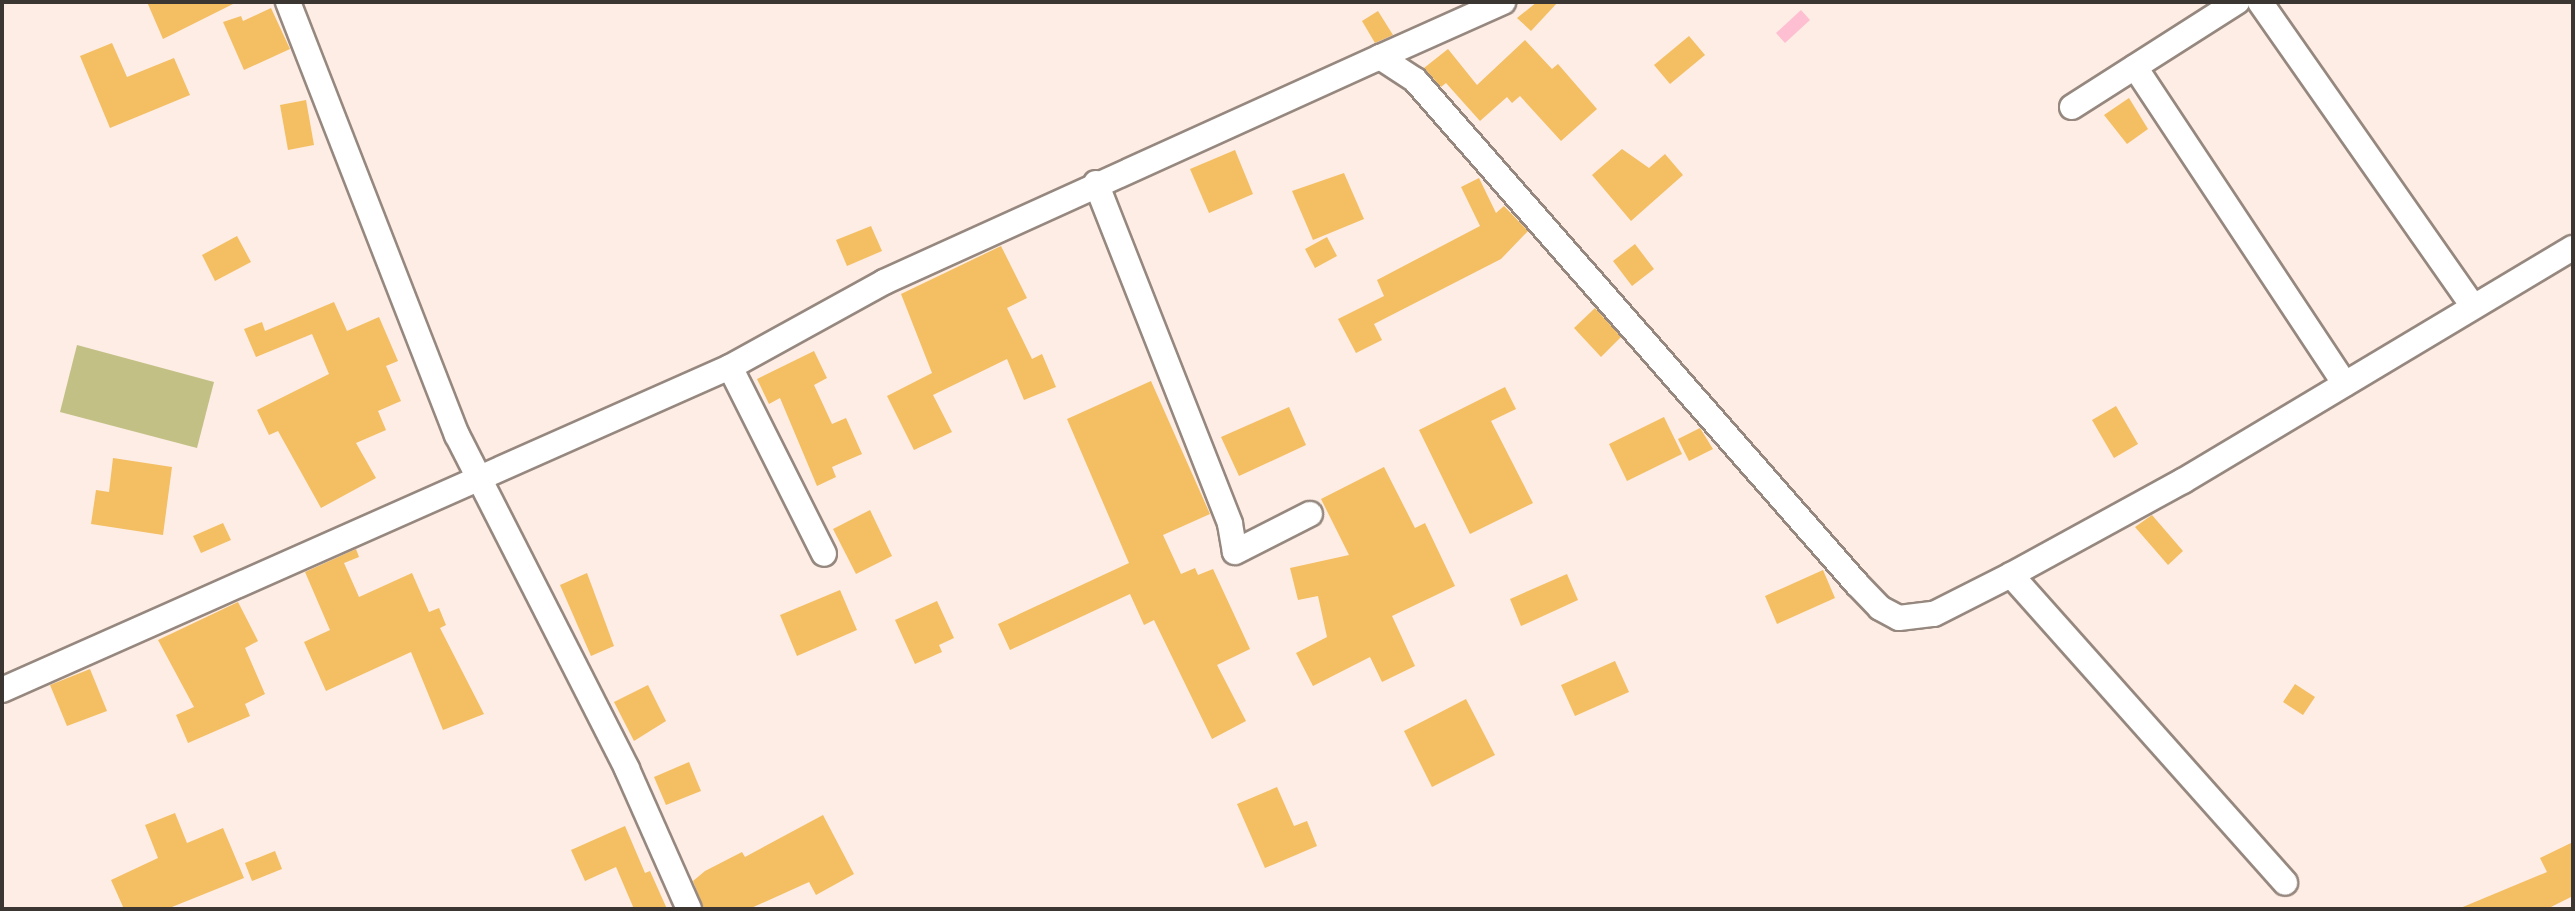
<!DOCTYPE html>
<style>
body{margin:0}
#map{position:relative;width:2575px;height:911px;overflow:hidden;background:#fdede4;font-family:"Source Sans 3",sans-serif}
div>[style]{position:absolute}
.green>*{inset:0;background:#c3c085}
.water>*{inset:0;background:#fdbfd1}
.building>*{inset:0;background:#f4be63}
.roads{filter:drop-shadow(2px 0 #96887f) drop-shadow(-2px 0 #96887f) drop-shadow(0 2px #96887f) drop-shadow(0 -2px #96887f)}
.street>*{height:24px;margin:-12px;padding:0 12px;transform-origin:12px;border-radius:12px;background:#fff}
span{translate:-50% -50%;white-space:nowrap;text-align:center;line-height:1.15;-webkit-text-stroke:6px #fefefe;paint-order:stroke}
.frame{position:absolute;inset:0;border:4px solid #3c3632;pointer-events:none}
</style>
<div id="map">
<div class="green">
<div style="clip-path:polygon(77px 345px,214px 382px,197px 448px,60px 412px)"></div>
</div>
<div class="water">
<div style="clip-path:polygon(1801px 10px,1810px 20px,1785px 43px,1776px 33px)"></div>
</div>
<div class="building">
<div style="clip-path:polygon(147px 2px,237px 2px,163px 39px)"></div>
<div style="clip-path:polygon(1537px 2px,1558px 2px,1531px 31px,1517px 18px)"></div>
<div style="clip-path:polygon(271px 8px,290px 49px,244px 70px,223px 22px,241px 16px,243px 21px)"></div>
<div style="clip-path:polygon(1378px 11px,1393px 35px,1375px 43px,1362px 21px)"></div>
<div style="clip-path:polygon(1689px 36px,1705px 55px,1670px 84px,1654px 65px)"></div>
<div style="clip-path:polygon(1525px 40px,1552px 69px,1558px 64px,1597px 109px,1561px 141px,1520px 96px,1512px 103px,1507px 97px,1480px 121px,1446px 83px,1441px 87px,1424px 68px,1448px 49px,1477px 85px)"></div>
<div style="clip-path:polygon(112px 43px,127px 77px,174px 58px,190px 95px,110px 128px,80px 56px)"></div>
<div style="clip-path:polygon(2129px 98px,2148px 129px,2127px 144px,2104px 115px)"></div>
<div style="clip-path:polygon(306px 100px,314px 145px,288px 150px,280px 105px)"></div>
<div style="clip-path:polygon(1622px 149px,1649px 168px,1665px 154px,1683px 175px,1631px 221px,1592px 175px)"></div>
<div style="clip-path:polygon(1235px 150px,1253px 194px,1209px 213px,1190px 169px)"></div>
<div style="clip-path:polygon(1344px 173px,1364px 219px,1313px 240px,1292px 191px)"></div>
<div style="clip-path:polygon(1479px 178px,1496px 213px,1504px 206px,1528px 231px,1501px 259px,1374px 324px,1382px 340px,1356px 353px,1338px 319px,1384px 296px,1377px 280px,1480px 226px,1461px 187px)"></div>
<div style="clip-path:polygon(871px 226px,882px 251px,847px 266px,836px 240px)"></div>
<div style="clip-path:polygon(237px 236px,251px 262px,215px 281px,202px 255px)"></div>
<div style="clip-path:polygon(1327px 237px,1337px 256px,1315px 268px,1305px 249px)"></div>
<div style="clip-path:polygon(1635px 244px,1654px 269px,1632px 286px,1613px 261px)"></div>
<div style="clip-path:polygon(1001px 246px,1027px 298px,1007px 308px,1032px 359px,1042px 354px,1056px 387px,1024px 400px,1007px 359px,933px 395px,952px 432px,914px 450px,887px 396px,932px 373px,901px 294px)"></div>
<div style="clip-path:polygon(334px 302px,347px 331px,379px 317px,398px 361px,386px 366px,401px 401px,378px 411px,386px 430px,356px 443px,376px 478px,321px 508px,278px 431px,269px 435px,257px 410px,329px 374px,312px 334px,256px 357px,244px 329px,262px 322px,265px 331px)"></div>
<div style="clip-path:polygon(1595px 308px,1621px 337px,1601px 357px,1574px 328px)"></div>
<div style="clip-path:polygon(814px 351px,827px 378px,814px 385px,832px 424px,846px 418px,862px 454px,832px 467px,836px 477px,817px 486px,780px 398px,769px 404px,757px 379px)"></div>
<div style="clip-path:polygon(1151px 381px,1210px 514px,1163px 535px,1181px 574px,1195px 568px,1198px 575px,1213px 569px,1250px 649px,1217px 665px,1246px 721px,1212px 739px,1154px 620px,1144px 625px,1130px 594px,1010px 650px,998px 624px,1129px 563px,1067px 419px)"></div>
<div style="clip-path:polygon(1505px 387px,1516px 409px,1491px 421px,1533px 503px,1470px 534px,1419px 430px)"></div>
<div style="clip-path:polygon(2116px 406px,2138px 444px,2114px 458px,2092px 420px)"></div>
<div style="clip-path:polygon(1289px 407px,1306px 445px,1239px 476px,1221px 437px)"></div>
<div style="clip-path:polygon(1664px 417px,1682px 454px,1627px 481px,1609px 444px)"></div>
<div style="clip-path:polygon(1700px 428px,1713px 449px,1689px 461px,1678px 439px)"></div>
<div style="clip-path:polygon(113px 458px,172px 467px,163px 535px,91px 524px,96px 490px,109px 492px)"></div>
<div style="clip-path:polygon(1384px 467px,1415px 528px,1425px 523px,1455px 586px,1392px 616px,1415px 666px,1382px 682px,1370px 657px,1313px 686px,1296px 653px,1327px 637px,1318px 596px,1298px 600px,1290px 568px,1349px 555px,1321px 499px)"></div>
<div style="clip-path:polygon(870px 510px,892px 556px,856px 574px,833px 529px)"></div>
<div style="clip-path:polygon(2152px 515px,2183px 551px,2168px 565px,2135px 527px)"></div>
<div style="clip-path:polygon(223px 523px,231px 540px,201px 553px,193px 536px)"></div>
<div style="clip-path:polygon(356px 549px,359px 557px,344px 563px,359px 597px,412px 573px,429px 612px,439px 608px,446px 625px,440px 628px,484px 714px,443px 730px,411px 652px,326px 691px,304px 642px,330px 630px,305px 572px)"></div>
<div style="clip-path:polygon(1823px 570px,1835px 598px,1777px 624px,1765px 596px)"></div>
<div style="clip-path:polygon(587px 573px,614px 646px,591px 656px,560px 585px)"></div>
<div style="clip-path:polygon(1567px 574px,1578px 600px,1521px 626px,1510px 599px)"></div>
<div style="clip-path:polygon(840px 590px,857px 630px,797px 656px,780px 615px)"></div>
<div style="clip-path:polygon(937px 601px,954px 638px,939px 645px,942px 652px,915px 664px,895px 620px)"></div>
<div style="clip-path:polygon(238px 602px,258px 641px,245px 648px,265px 694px,245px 704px,250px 716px,188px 743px,176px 715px,194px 707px,158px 640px)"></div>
<div style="clip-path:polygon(1615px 661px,1629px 692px,1575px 716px,1561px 685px)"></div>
<div style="clip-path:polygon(90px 669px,107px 711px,67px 726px,50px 685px)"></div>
<div style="clip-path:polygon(2295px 684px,2315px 697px,2303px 715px,2283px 702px)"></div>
<div style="clip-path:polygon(648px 685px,666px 721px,634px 741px,614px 702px)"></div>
<div style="clip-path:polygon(1466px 699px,1495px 755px,1432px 787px,1404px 731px)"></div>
<div style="clip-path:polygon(689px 762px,701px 791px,666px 805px,654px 777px)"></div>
<div style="clip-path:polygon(1277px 787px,1294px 826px,1307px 821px,1317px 846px,1265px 868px,1237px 804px)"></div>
<div style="clip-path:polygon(175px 813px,187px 843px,223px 828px,244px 878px,167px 909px,124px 909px,111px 880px,158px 858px,145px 825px)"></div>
<div style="clip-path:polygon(823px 815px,854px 874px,816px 895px,809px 882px,749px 909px,704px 909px,693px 881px,705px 871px,742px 852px,745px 857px)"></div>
<div style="clip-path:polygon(625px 826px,645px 873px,650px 871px,667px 909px,634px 909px,616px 867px,585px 881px,571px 850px)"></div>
<div style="clip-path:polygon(2573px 842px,2573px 896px,2547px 909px,2458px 909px,2547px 872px,2540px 858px)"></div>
<div style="clip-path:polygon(275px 851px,282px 869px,252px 881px,245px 863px)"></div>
</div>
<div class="roads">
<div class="street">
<div style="left:288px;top:2px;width:465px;rotate:68.7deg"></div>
<div style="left:457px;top:435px;width:375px;rotate:63deg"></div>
<div style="left:627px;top:769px;width:153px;rotate:66.1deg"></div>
<div style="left:2260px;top:2px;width:370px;rotate:55deg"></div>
<div style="left:1380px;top:57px;width:135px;rotate:-24.1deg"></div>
<div style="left:2135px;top:67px;width:380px;rotate:56.5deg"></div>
<div style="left:2072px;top:107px;width:196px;rotate:-32.5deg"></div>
<div style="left:1096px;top:183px;width:366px;rotate:68.5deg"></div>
<div style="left:1230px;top:524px;width:28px;rotate:80deg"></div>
<div style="left:1235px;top:552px;width:84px;rotate:-26.9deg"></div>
<div style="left:730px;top:367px;width:209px;rotate:63.3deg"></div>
<div style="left:2011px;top:575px;width:412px;rotate:48.3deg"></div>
<div style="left:2px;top:690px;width:796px;rotate:-23.93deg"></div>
<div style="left:730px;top:367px;width:176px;rotate:-28.9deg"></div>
<div style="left:884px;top:282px;width:545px;rotate:-24.4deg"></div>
<div style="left:1380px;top:57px;width:42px;rotate:33.3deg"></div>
<div style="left:1415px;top:80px;width:670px;rotate:48.75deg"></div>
<div style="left:1857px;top:584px;width:33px;rotate:46deg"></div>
<div style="left:1880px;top:608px;width:21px;rotate:28deg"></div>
<div style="left:1899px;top:618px;width:35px;rotate:-7deg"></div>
<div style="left:1934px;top:614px;width:86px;rotate:-26.9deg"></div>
<div style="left:2011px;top:575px;width:196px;rotate:-28.7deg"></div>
<div style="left:2183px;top:481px;width:454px;rotate:-30.9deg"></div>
</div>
</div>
<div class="frame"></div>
</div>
